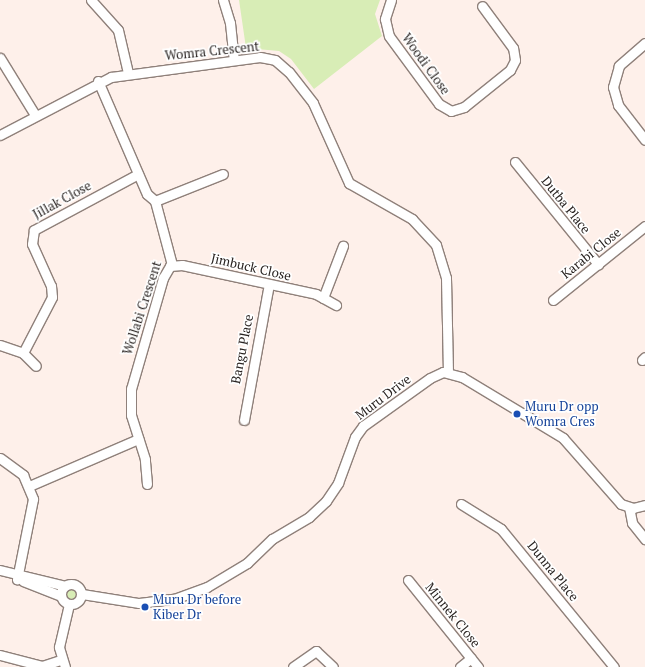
<!DOCTYPE html>
<style>
body{margin:0}
#map{position:relative;width:645px;height:667px;overflow:hidden;background:#fef0ea;font-family:"PT Serif",serif}
div>[style]{position:absolute}
.green>*{inset:0;background:#d8edb6}
.round{border-radius:50%}
.roads{filter:drop-shadow(1px 0 #8f807a) drop-shadow(-1px 0 #8f807a) drop-shadow(0 1px #8f807a) drop-shadow(0 -1px #8f807a)}
.minor>*{height:9px;margin:-4.5px;padding:0 4.5px;transform-origin:4.5px;border-radius:4.5px;background:#fff}
.minor>.ring{margin:-4.5px;padding:0;box-sizing:content-box;background:none;border:9px solid #fff;border-radius:50%}
.dots>*{width:11px;height:11px;translate:-50% -50%;box-sizing:border-box;border:2px solid #fff;border-radius:50%}
span{translate:-50% -50%;white-space:nowrap;text-align:center;line-height:1.15;-webkit-text-stroke:3.5px #fff;paint-order:stroke}
.street-label{font-size:13px;color:#2a2422}
.transit-label{font-size:13px;color:#164399}
.left{translate:0 -50%;text-align:left}
</style>
<div id="map">
<div class="green">
<div style="clip-path:polygon(239px 0,380px 0,375px 14px,382px 36px,314px 89px,291px 59px,279px 51px,246px 48px)"></div>
<div class="round" style="left:64px;top:588px;width:12px;height:12px"></div>
</div>
<div class="roads">
<div class="minor">
<div style="left:91px;top:0;width:40px;rotate:48deg"></div>
<div style="left:118px;top:30px;width:44px;rotate:76.9deg"></div>
<div style="left:223px;top:0;width:24px;rotate:73deg"></div>
<div style="left:230px;top:23px;width:37px;rotate:84deg"></div>
<div style="left:391px;top:0;width:20px;rotate:108deg"></div>
<div style="left:385px;top:19px;width:17px;rotate:77deg"></div>
<div style="left:389px;top:36px;width:84px;rotate:53.7deg"></div>
<div style="left:439px;top:104px;width:14px;rotate:30deg"></div>
<div style="left:451px;top:111px;width:14px;rotate:-17deg"></div>
<div style="left:464px;top:107px;width:59px;rotate:-38.8deg"></div>
<div style="left:510px;top:70px;width:11px;rotate:-63deg"></div>
<div style="left:515px;top:60px;width:12px;rotate:-99deg"></div>
<div style="left:513px;top:48px;width:52px;rotate:-126.4deg"></div>
<div style="left:645px;top:43px;width:35px;rotate:139deg"></div>
<div style="left:619px;top:66px;width:22px;rotate:106deg"></div>
<div style="left:613px;top:87px;width:19px;rotate:74deg"></div>
<div style="left:618px;top:105px;width:44px;rotate:52.4deg"></div>
<div style="left:0;top:58px;width:67px;rotate:58.4deg"></div>
<div style="left:98px;top:81px;width:123px;rotate:66.6deg"></div>
<div style="left:147px;top:194px;width:11px;rotate:41deg"></div>
<div style="left:155px;top:201px;width:66px;rotate:75.1deg"></div>
<div style="left:0;top:135px;width:125px;rotate:-27.6deg"></div>
<div style="left:111px;top:77px;width:150px;rotate:-7.6deg"></div>
<div style="left:260px;top:57px;width:15px;rotate:11deg"></div>
<div style="left:275px;top:60px;width:18px;rotate:41deg"></div>
<div style="left:289px;top:72px;width:39px;rotate:52deg"></div>
<div style="left:313px;top:103px;width:88px;rotate:65.8deg"></div>
<div style="left:349px;top:183px;width:73px;rotate:29.7deg"></div>
<div style="left:412px;top:219px;width:35px;rotate:47deg"></div>
<div style="left:436px;top:245px;width:34px;rotate:73deg"></div>
<div style="left:446px;top:278px;width:94px;rotate:88.8deg"></div>
<div style="left:515px;top:162px;width:132px;rotate:50.9deg"></div>
<div style="left:155px;top:201px;width:73px;rotate:-21.7deg"></div>
<div style="left:323px;top:298px;width:56px;rotate:-69deg"></div>
<div style="left:553px;top:300px;width:118px;rotate:-38.8deg"></div>
<div style="left:0;top:345px;width:24px;rotate:19deg"></div>
<div style="left:23px;top:353px;width:18px;rotate:45deg"></div>
<div style="left:23px;top:353px;width:63px;rotate:-62.6deg"></div>
<div style="left:52px;top:297px;width:11px;rotate:-95deg"></div>
<div style="left:51px;top:286px;width:46px;rotate:-114.3deg"></div>
<div style="left:32px;top:244px;width:14px;rotate:-82deg"></div>
<div style="left:34px;top:230px;width:118px;rotate:-28.3deg"></div>
<div style="left:642px;top:360px;width:4px;rotate:-45deg"></div>
<div style="left:244px;top:420px;width:138px;rotate:-79.6deg"></div>
<div style="left:0;top:458px;width:29px;rotate:36deg"></div>
<div style="left:23px;top:475px;width:26px;rotate:67deg"></div>
<div style="left:33px;top:499px;width:82px;rotate:101.3deg"></div>
<div style="left:147px;top:484px;width:25px;rotate:-95deg"></div>
<div style="left:145px;top:459px;width:46px;rotate:-107.7deg"></div>
<div style="left:131px;top:415px;width:26px;rotate:-90deg"></div>
<div style="left:131px;top:389px;width:116px;rotate:-73.9deg"></div>
<div style="left:163px;top:278px;width:14px;rotate:-60deg"></div>
<div style="left:170px;top:266px;width:12px;rotate:-5deg"></div>
<div style="left:182px;top:265px;width:137px;rotate:12.2deg"></div>
<div style="left:316px;top:294px;width:23px;rotate:29deg"></div>
<div style="left:29px;top:486px;width:119px;rotate:-23.3deg"></div>
<div style="left:461px;top:504px;width:47px;rotate:32deg"></div>
<div style="left:501px;top:529px;width:178px;rotate:50.7deg"></div>
<div style="left:629px;top:507px;width:16px;rotate:79deg"></div>
<div style="left:632px;top:523px;width:21px;rotate:51deg"></div>
<div style="left:0;top:570px;width:67px;rotate:13.8deg"></div>
<div style="left:408px;top:580px;width:112px;rotate:51.2deg"></div>
<div style="left:23px;top:581px;width:41px;rotate:21.5deg"></div>
<div class="ring" style="left:61px;top:584px;width:11px;height:11px"></div>
<div style="left:82px;top:594px;width:58px;rotate:9deg"></div>
<div style="left:139px;top:603px;width:35px;rotate:-7deg"></div>
<div style="left:174px;top:599px;width:35px;rotate:-20deg"></div>
<div style="left:207px;top:587px;width:47px;rotate:-31deg"></div>
<div style="left:247px;top:563px;width:35px;rotate:-44deg"></div>
<div style="left:272px;top:539px;width:43px;rotate:-30.7deg"></div>
<div style="left:309px;top:517px;width:23px;rotate:-43deg"></div>
<div style="left:326px;top:501px;width:22px;rotate:-56deg"></div>
<div style="left:338px;top:483px;width:49px;rotate:-69.7deg"></div>
<div style="left:355px;top:437px;width:14px;rotate:-54deg"></div>
<div style="left:363px;top:426px;width:82px;rotate:-35.6deg"></div>
<div style="left:430px;top:378px;width:14px;rotate:-25deg"></div>
<div style="left:443px;top:372px;width:20px;rotate:15deg"></div>
<div style="left:462px;top:377px;width:118px;rotate:31.1deg"></div>
<div style="left:563px;top:438px;width:88px;rotate:48.7deg"></div>
<div style="left:621px;top:504px;width:13px;rotate:18deg"></div>
<div style="left:633px;top:508px;width:12px;rotate:-14deg"></div>
<div style="left:0;top:655px;width:43px;rotate:14.7deg"></div>
<div style="left:42px;top:666px;width:20px;rotate:-18deg"></div>
<div style="left:65px;top:667px;width:21px;rotate:-107deg"></div>
<div style="left:59px;top:647px;width:44px;rotate:-76.9deg"></div>
<div style="left:293px;top:667px;width:28px;rotate:-35deg"></div>
<div style="left:316px;top:651px;width:23px;rotate:43deg"></div>
<div style="left:460px;top:667px;width:14px;rotate:-39deg"></div>
</div>
</div>
<div class="dots">
<div style="left:517px;top:414px;background:#1a4fb4"></div>
<div style="left:145px;top:607px;background:#1a4fb4"></div>
</div>
<div class="street-label">
<span style="left:212px;top:51px;rotate:-6deg">Womra Crescent</span>
<span style="left:426px;top:64px;rotate:54deg">Woodi Close</span>
<span style="left:62px;top:200px;rotate:-29deg">Jillak Close</span>
<span style="left:566px;top:205px;rotate:51deg">Dutba Place</span>
<span style="left:591px;top:253px;rotate:-39deg">Karabi Close</span>
<span style="left:251px;top:267px;rotate:13deg">Jimbuck Close</span>
<span style="left:142px;top:308px;rotate:-72deg">Wollabi Crescent</span>
<span style="left:242px;top:349px;rotate:-79deg">Bangu Place</span>
<span style="left:383px;top:397px;rotate:-37deg">Muru Drive</span>
<span style="left:553px;top:571px;rotate:51deg">Dunna Place</span>
<span style="left:453px;top:615px;rotate:51deg">Minnek Close</span>
</div>
<div class="transit-label">
<span class="left" style="left:525px;top:414px">Muru Dr opp<br>Womra Cres</span>
<span class="left" style="left:153px;top:607px">Muru Dr before<br>Kiber Dr</span>
</div>
</div>
